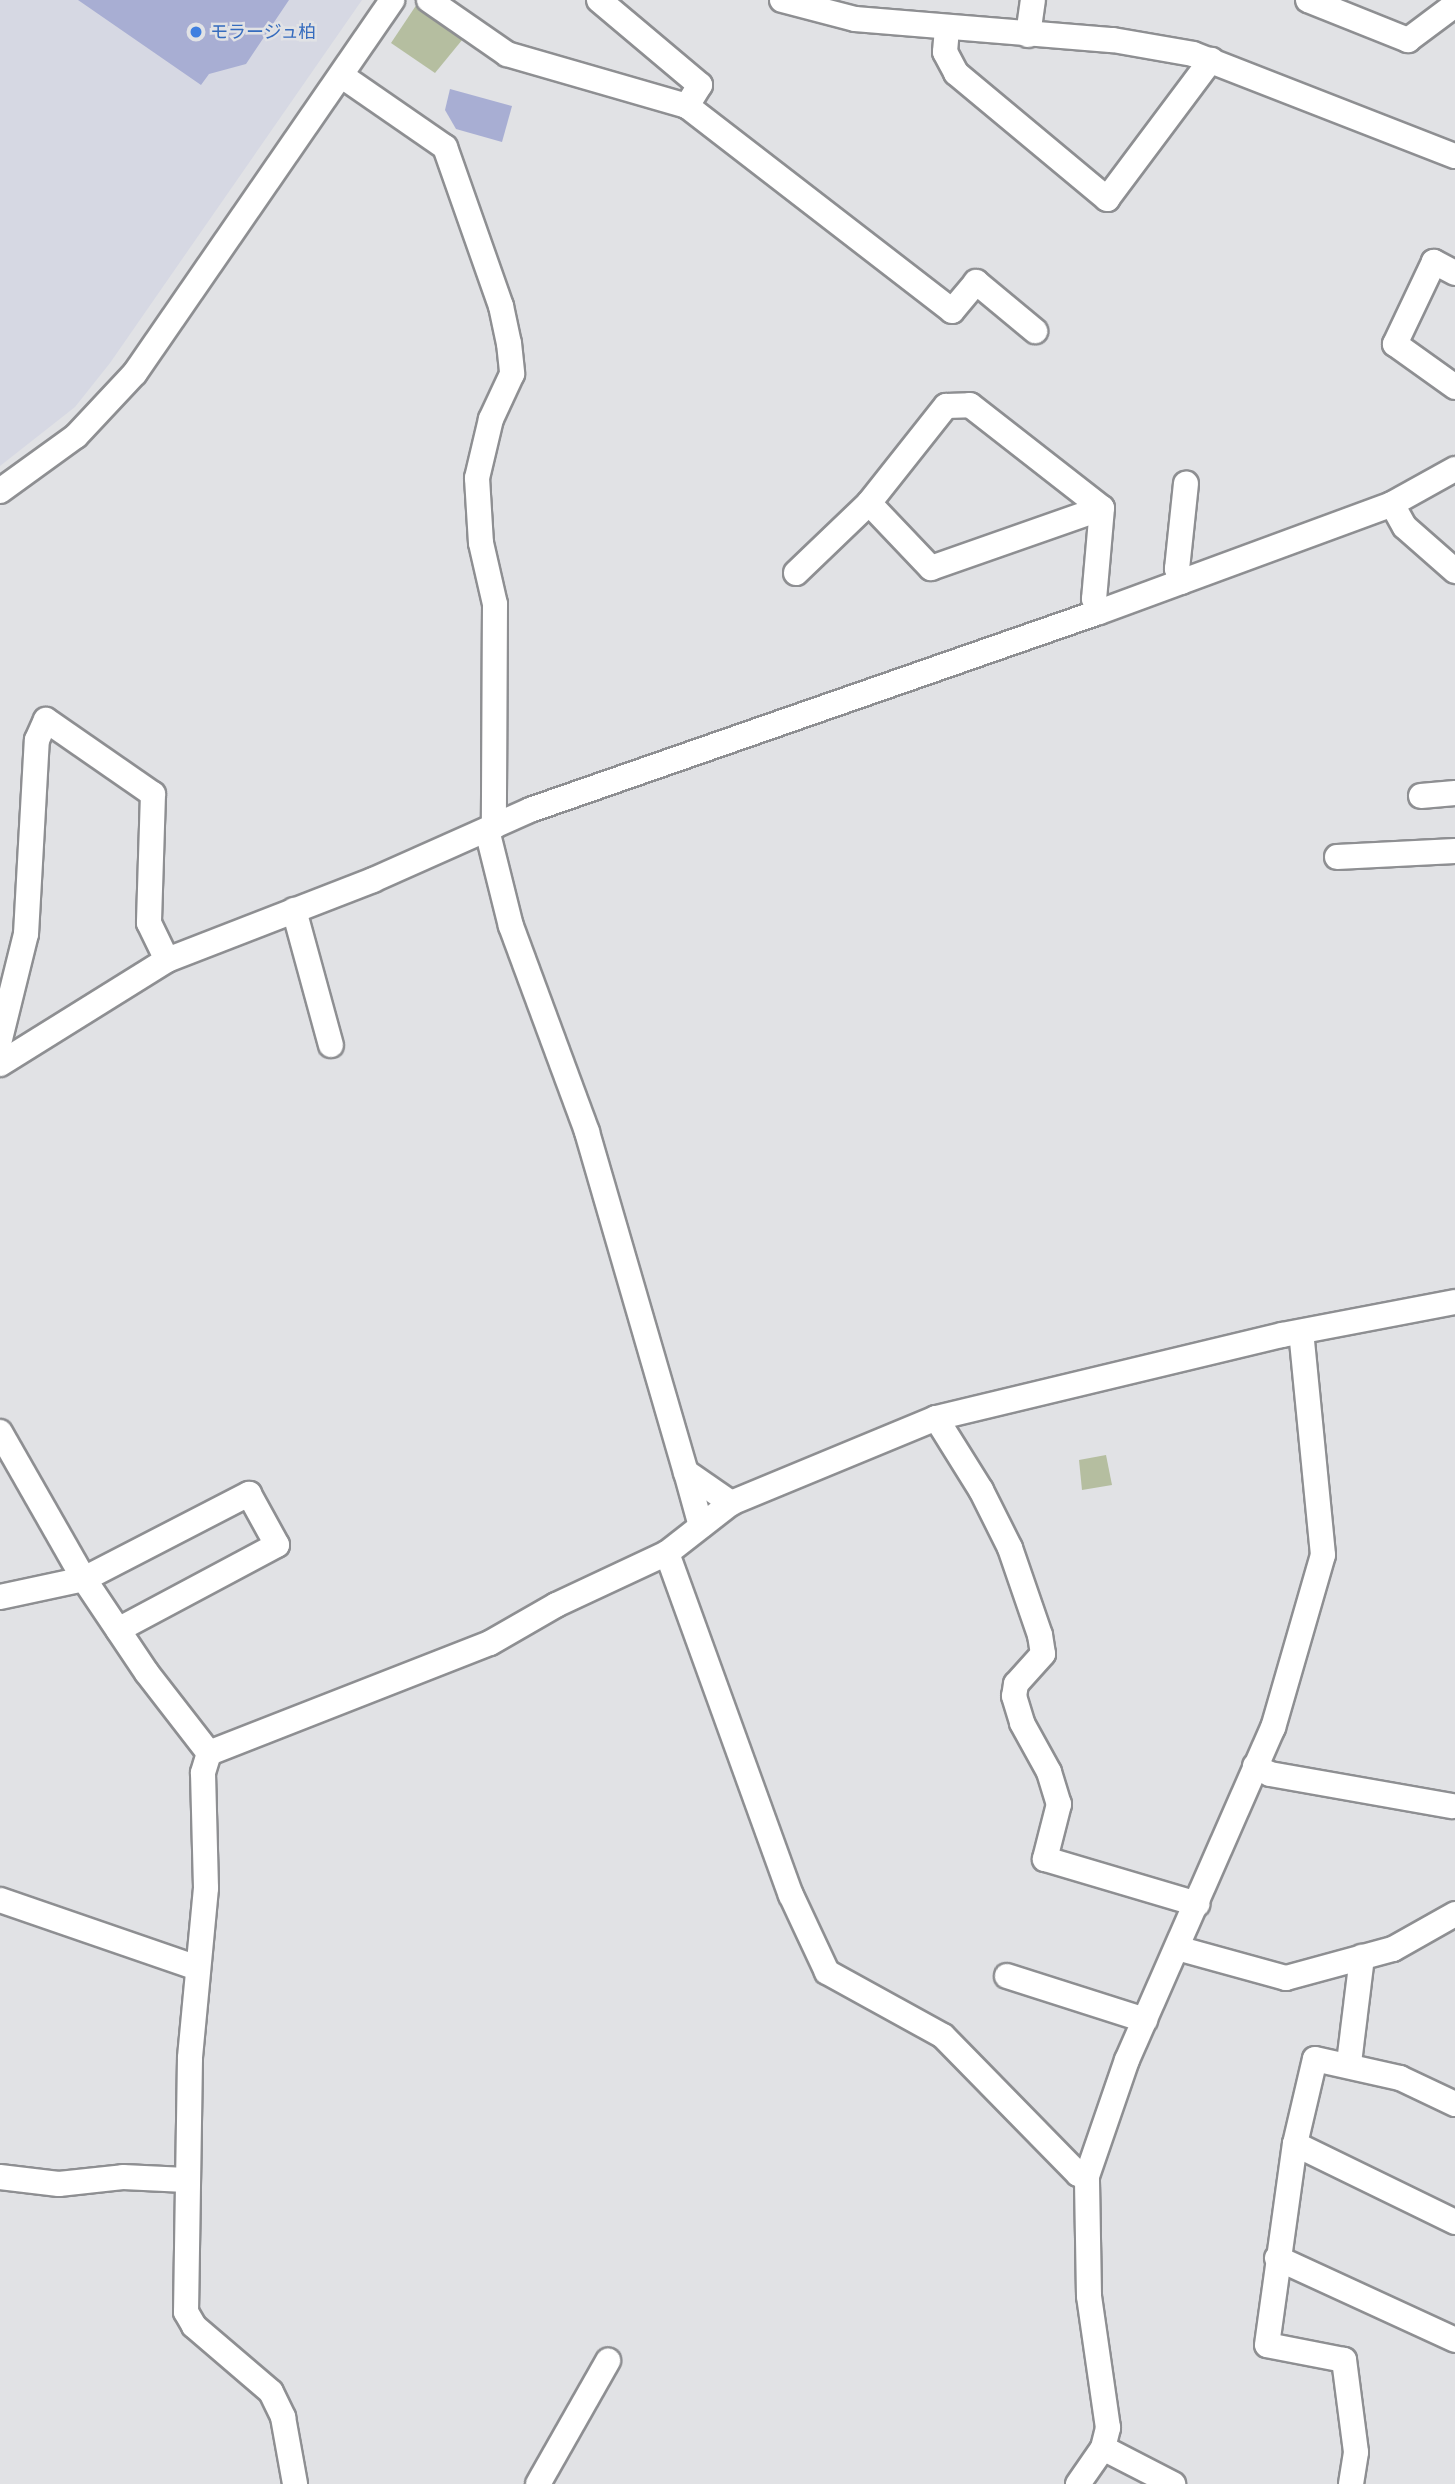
<!DOCTYPE html>
<meta charset="utf-8">
<style>
body{margin:0}
#map{position:relative;width:1455px;height:2484px;overflow:hidden;background:#e1e2e5;font-family:"Varela Round","Noto Sans JP",sans-serif}
div>[style]{position:absolute}
.built>*{inset:0;background:#d6d8e3}
.green>*{inset:0;background:#b5bea0}
.building>*{inset:0;background:#a8aed3}
.roads{filter:drop-shadow(2px 0 #8e8f92) drop-shadow(-2px 0 #8e8f92) drop-shadow(0 2px #8e8f92) drop-shadow(0 -2px #8e8f92)}
.minor>*{height:24px;margin:-12px;padding:0 12px;transform-origin:12px;border-radius:12px;background:#fff}
.dots>*{width:19px;height:19px;translate:-50% -50%;box-sizing:border-box;border:4px solid #e1e2e5;border-radius:50%}
span{translate:-50% -50%;white-space:nowrap;text-align:center;line-height:1.15;-webkit-text-stroke:5px #e1e2e5;paint-order:stroke}
.shop-label{font-size:18px;color:#366cbe}
.left{translate:0 -50%;text-align:left}
</style>
<div id="map">
<div class="built">
<div style="clip-path:polygon(0 0,362px 0,110px 363px,75px 407px,0 466px)"></div>
</div>
<div class="green">
<div style="clip-path:polygon(419px 1px,467px 34px,435px 73px,391px 43px)"></div>
<div style="clip-path:polygon(1106px 1455px,1112px 1485px,1082px 1490px,1079px 1460px)"></div>
</div>
<div class="building">
<div style="clip-path:polygon(78px 0,289px 0,246px 64px,209px 74px,201px 85px)"></div>
<div style="clip-path:polygon(450px 89px,512px 106px,502px 142px,456px 129px,445px 110px)"></div>
</div>
<div class="roads">
<div class="minor">
<div style="left:429px;top:0;width:95px;rotate:34.7deg"></div>
<div style="left:507px;top:54px;width:187px;rotate:16.1deg"></div>
<div style="left:687px;top:106px;width:335px;rotate:37.7deg"></div>
<div style="left:952px;top:311px;width:38px;rotate:-50deg"></div>
<div style="left:976px;top:282px;width:77px;rotate:39.7deg"></div>
<div style="left:599px;top:0;width:132px;rotate:40.1deg"></div>
<div style="left:700px;top:85px;width:25px;rotate:122deg"></div>
<div style="left:782px;top:0;width:75px;rotate:14.6deg"></div>
<div style="left:855px;top:19px;width:259px;rotate:4.7deg"></div>
<div style="left:1113px;top:40px;width:81px;rotate:9.9deg"></div>
<div style="left:1193px;top:54px;width:281px;rotate:21.3deg"></div>
<div style="left:1308px;top:0;width:108px;rotate:21.8deg"></div>
<div style="left:1408px;top:40px;width:59px;rotate:-36.7deg"></div>
<div style="left:947px;top:29px;width:23px;rotate:95deg"></div>
<div style="left:945px;top:52px;width:24px;rotate:62deg"></div>
<div style="left:956px;top:73px;width:197px;rotate:39.8deg"></div>
<div style="left:1107px;top:199px;width:174px;rotate:-53.2deg"></div>
<div style="left:1028px;top:35px;width:35px;rotate:-82deg"></div>
<div style="left:342px;top:76px;width:125px;rotate:34.6deg"></div>
<div style="left:445px;top:147px;width:169px;rotate:70.6deg"></div>
<div style="left:501px;top:306px;width:38px;rotate:78deg"></div>
<div style="left:509px;top:343px;width:31px;rotate:84deg"></div>
<div style="left:512px;top:374px;width:50px;rotate:115deg"></div>
<div style="left:491px;top:419px;width:61px;rotate:103.3deg"></div>
<div style="left:477px;top:478px;width:65px;rotate:86.5deg"></div>
<div style="left:481px;top:543px;width:63px;rotate:77.1deg"></div>
<div style="left:495px;top:604px;width:223px;rotate:90.3deg"></div>
<div style="left:1455px;top:273px;width:24px;rotate:-152deg"></div>
<div style="left:1434px;top:262px;width:91px;rotate:115.4deg"></div>
<div style="left:1395px;top:344px;width:74px;rotate:35.6deg"></div>
<div style="left:0;top:491px;width:94px;rotate:-35.9deg"></div>
<div style="left:76px;top:436px;width:86px;rotate:-46.9deg"></div>
<div style="left:135px;top:373px;width:453px;rotate:-55.4deg"></div>
<div style="left:869px;top:503px;width:90px;rotate:46.4deg"></div>
<div style="left:931px;top:568px;width:181px;rotate:-19.3deg"></div>
<div style="left:1392px;top:504px;width:26px;rotate:61deg"></div>
<div style="left:1405px;top:527px;width:67px;rotate:41.3deg"></div>
<div style="left:796px;top:573px;width:101px;rotate:-43.8deg"></div>
<div style="left:869px;top:503px;width:124px;rotate:-51.6deg"></div>
<div style="left:946px;top:406px;width:24px;rotate:-2deg"></div>
<div style="left:970px;top:405px;width:167px;rotate:38deg"></div>
<div style="left:1102px;top:508px;width:91px;rotate:95deg"></div>
<div style="left:1094px;top:599px;width:14px;rotate:69deg"></div>
<div style="left:1181px;top:582px;width:14px;rotate:-107deg"></div>
<div style="left:1177px;top:569px;width:86px;rotate:-84deg"></div>
<div style="left:1421px;top:796px;width:34px;rotate:-5deg"></div>
<div style="left:487px;top:830px;width:99px;rotate:76deg"></div>
<div style="left:511px;top:926px;width:220px;rotate:69.7deg"></div>
<div style="left:587px;top:1132px;width:354px;rotate:73.8deg"></div>
<div style="left:686px;top:1472px;width:55px;rotate:34.6deg"></div>
<div style="left:1337px;top:857px;width:118px;rotate:-2.9deg"></div>
<div style="left:294px;top:910px;width:140px;rotate:74.7deg"></div>
<div style="left:0;top:1039px;width:108px;rotate:-76.1deg"></div>
<div style="left:26px;top:934px;width:194px;rotate:-86.8deg"></div>
<div style="left:37px;top:740px;width:22px;rotate:-66deg"></div>
<div style="left:46px;top:720px;width:130px;rotate:34.7deg"></div>
<div style="left:153px;top:794px;width:129px;rotate:91.8deg"></div>
<div style="left:149px;top:923px;width:41px;rotate:64.1deg"></div>
<div style="left:0;top:1064px;width:197px;rotate:-31.9deg"></div>
<div style="left:167px;top:960px;width:221px;rotate:-21.2deg"></div>
<div style="left:373px;top:880px;width:172px;rotate:-24deg"></div>
<div style="left:530px;top:810px;width:602px;rotate:-19.19deg"></div>
<div style="left:1099px;top:612px;width:312px;rotate:-20.2deg"></div>
<div style="left:1392px;top:504px;width:72px;rotate:-29.1deg"></div>
<div style="left:936px;top:1418px;width:85px;rotate:58deg"></div>
<div style="left:981px;top:1490px;width:65px;rotate:63.4deg"></div>
<div style="left:1010px;top:1548px;width:92px;rotate:71deg"></div>
<div style="left:1040px;top:1635px;width:19px;rotate:81deg"></div>
<div style="left:1043px;top:1654px;width:40px;rotate:132deg"></div>
<div style="left:1016px;top:1684px;width:12px;rotate:99deg"></div>
<div style="left:1014px;top:1696px;width:28px;rotate:73deg"></div>
<div style="left:1022px;top:1723px;width:56px;rotate:61.1deg"></div>
<div style="left:1049px;top:1772px;width:34px;rotate:73deg"></div>
<div style="left:1059px;top:1804px;width:57px;rotate:104.3deg"></div>
<div style="left:1045px;top:1859px;width:159px;rotate:16.5deg"></div>
<div style="left:0;top:1432px;width:169px;rotate:60.3deg"></div>
<div style="left:84px;top:1579px;width:113px;rotate:56.2deg"></div>
<div style="left:147px;top:1673px;width:101px;rotate:52.2deg"></div>
<div style="left:209px;top:1753px;width:302px;rotate:-21.4deg"></div>
<div style="left:490px;top:1643px;width:76px;rotate:-29.9deg"></div>
<div style="left:556px;top:1605px;width:123px;rotate:-25.1deg"></div>
<div style="left:667px;top:1553px;width:81px;rotate:-38deg"></div>
<div style="left:731px;top:1503px;width:222px;rotate:-22.5deg"></div>
<div style="left:936px;top:1418px;width:356px;rotate:-13.5deg"></div>
<div style="left:1282px;top:1335px;width:176px;rotate:-10.8deg"></div>
<div style="left:686px;top:1472px;width:56px;rotate:74.5deg"></div>
<div style="left:667px;top:1553px;width:364px;rotate:70.1deg"></div>
<div style="left:791px;top:1895px;width:85px;rotate:64.9deg"></div>
<div style="left:827px;top:1972px;width:132px;rotate:28.9deg"></div>
<div style="left:943px;top:2036px;width:193px;rotate:45.6deg"></div>
<div style="left:1078px;top:2174px;width:9px;rotate:13deg"></div>
<div style="left:0;top:1597px;width:86px;rotate:-12.1deg"></div>
<div style="left:84px;top:1579px;width:186px;rotate:-27.3deg"></div>
<div style="left:249px;top:1494px;width:58px;rotate:61.2deg"></div>
<div style="left:277px;top:1545px;width:180px;rotate:151.9deg"></div>
<div style="left:209px;top:1753px;width:21px;rotate:107deg"></div>
<div style="left:203px;top:1773px;width:115px;rotate:88.5deg"></div>
<div style="left:206px;top:1888px;width:171px;rotate:95.4deg"></div>
<div style="left:190px;top:2058px;width:254px;rotate:90.9deg"></div>
<div style="left:186px;top:2312px;width:16px;rotate:60deg"></div>
<div style="left:194px;top:2326px;width:101px;rotate:40.6deg"></div>
<div style="left:271px;top:2392px;width:28px;rotate:64deg"></div>
<div style="left:283px;top:2417px;width:68px;rotate:79.8deg"></div>
<div style="left:1255px;top:1766px;width:17px;rotate:28deg"></div>
<div style="left:1270px;top:1774px;width:185px;rotate:10deg"></div>
<div style="left:0;top:1900px;width:208px;rotate:19deg"></div>
<div style="left:1177px;top:1948px;width:113px;rotate:15.4deg"></div>
<div style="left:1286px;top:1978px;width:111px;rotate:-15.2deg"></div>
<div style="left:1393px;top:1949px;width:71px;rotate:-29.4deg"></div>
<div style="left:1007px;top:1976px;width:145px;rotate:17.7deg"></div>
<div style="left:1349px;top:2063px;width:107px;rotate:-83deg"></div>
<div style="left:1295px;top:2144px;width:178px;rotate:26deg"></div>
<div style="left:0;top:2177px;width:59px;rotate:6.8deg"></div>
<div style="left:59px;top:2184px;width:64px;rotate:-6.2deg"></div>
<div style="left:123px;top:2177px;width:63px;rotate:2.7deg"></div>
<div style="left:1277px;top:2258px;width:196px;rotate:24.7deg"></div>
<div style="left:1103px;top:2448px;width:79px;rotate:27.2deg"></div>
<div style="left:538px;top:2484px;width:142px;rotate:-60.4deg"></div>
<div style="left:1078px;top:2484px;width:44px;rotate:-55.2deg"></div>
<div style="left:1103px;top:2448px;width:21px;rotate:-76deg"></div>
<div style="left:1108px;top:2428px;width:133px;rotate:-98.2deg"></div>
<div style="left:1089px;top:2296px;width:120px;rotate:-91deg"></div>
<div style="left:1087px;top:2176px;width:123px;rotate:-71deg"></div>
<div style="left:1127px;top:2060px;width:363px;rotate:-66.3deg"></div>
<div style="left:1273px;top:1728px;width:180px;rotate:-73.9deg"></div>
<div style="left:1323px;top:1555px;width:224px;rotate:-95.6deg"></div>
<div style="left:1351px;top:2484px;width:32px;rotate:-81deg"></div>
<div style="left:1356px;top:2452px;width:93px;rotate:-97.4deg"></div>
<div style="left:1344px;top:2360px;width:78px;rotate:-169deg"></div>
<div style="left:1267px;top:2345px;width:203px;rotate:-82.1deg"></div>
<div style="left:1295px;top:2144px;width:87px;rotate:-76.8deg"></div>
<div style="left:1315px;top:2059px;width:87px;rotate:12.6deg"></div>
<div style="left:1400px;top:2078px;width:61px;rotate:25.3deg"></div>
</div>
</div>
<div class="dots">
<div style="left:196px;top:32px;background:#3f7fe0"></div>
</div>
<div class="shop-label">
<span class="left" style="left:210px;top:32px">モラージュ柏</span>
</div>
</div>
